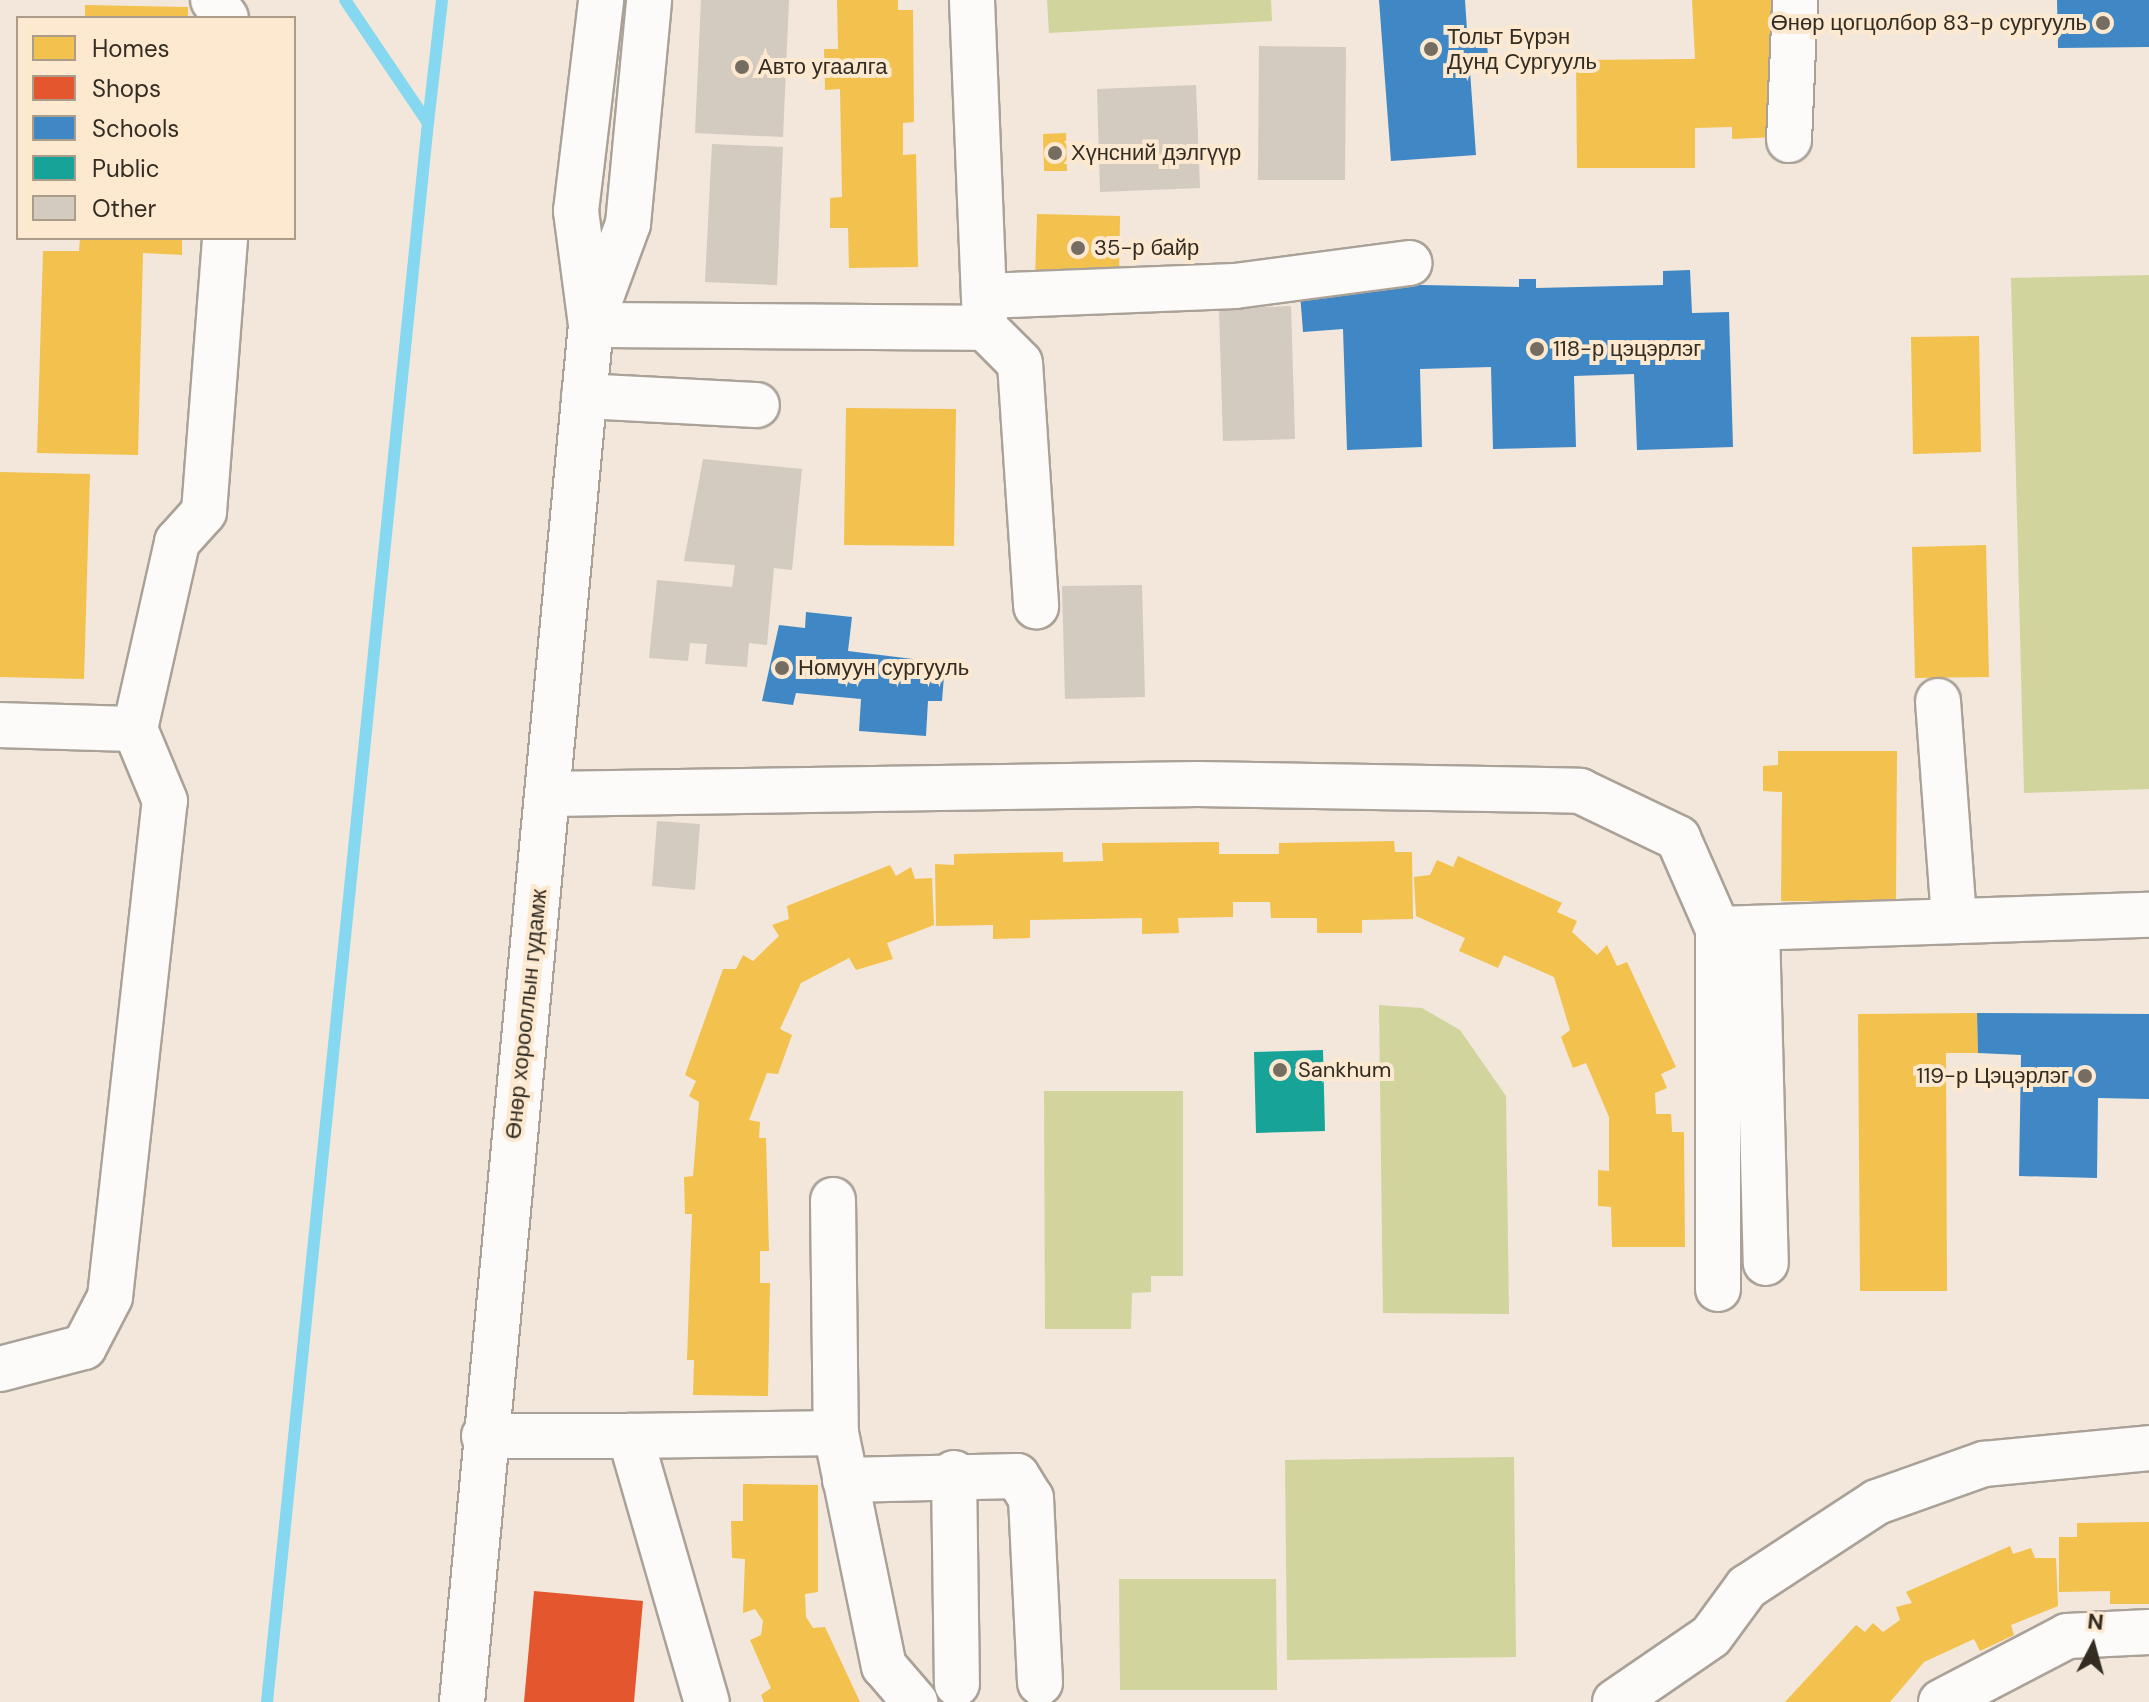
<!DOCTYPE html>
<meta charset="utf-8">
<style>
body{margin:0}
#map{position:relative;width:2149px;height:1702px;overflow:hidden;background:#f2e7da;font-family:"DM Sans",sans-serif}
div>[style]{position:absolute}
.green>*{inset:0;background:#d2d49e}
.homes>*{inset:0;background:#f2c14e}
.shops>*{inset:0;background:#e4572e}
.schools>*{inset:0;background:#3f88c5}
.public>*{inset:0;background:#17a398}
.stream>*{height:12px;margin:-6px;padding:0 6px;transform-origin:6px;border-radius:6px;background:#85d8f0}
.building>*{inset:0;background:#d3cac0}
.roads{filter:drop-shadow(2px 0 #aaa299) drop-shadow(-2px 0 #aaa299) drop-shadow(0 2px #aaa299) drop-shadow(0 -2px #aaa299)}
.minor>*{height:44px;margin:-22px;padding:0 22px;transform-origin:22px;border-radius:22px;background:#fdfbf9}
.major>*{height:44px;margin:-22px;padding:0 22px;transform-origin:22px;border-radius:22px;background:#fdfbf9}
.dots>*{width:22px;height:22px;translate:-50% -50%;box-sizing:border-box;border:4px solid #fde8d0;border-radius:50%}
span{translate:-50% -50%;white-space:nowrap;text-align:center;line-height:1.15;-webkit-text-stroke:8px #fde8d0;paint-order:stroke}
.poi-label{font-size:22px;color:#332c22}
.right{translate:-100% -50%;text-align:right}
.left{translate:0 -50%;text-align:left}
.street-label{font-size:22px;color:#332c22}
.legend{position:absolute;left:16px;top:16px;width:280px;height:224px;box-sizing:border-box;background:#fde8d0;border:2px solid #ac9d8a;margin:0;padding:10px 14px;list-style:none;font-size:24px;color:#332c22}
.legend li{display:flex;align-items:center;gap:16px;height:40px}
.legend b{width:40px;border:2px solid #ac9d8a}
.north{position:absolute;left:2053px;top:1606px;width:80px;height:80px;-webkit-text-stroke:6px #fde8d0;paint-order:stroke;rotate:6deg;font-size:22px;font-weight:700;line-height:32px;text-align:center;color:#332c22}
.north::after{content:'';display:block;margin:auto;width:28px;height:36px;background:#332c22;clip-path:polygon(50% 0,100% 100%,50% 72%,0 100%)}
</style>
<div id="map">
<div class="green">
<div style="clip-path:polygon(1047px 0,1271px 0,1272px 21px,1049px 33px)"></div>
<div style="clip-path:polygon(2149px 275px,2149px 789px,2024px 793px,2011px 278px)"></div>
<div style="clip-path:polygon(1379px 1005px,1422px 1008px,1460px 1030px,1506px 1096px,1509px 1314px,1383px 1313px)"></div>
<div style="clip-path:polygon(1044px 1091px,1183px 1091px,1183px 1276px,1151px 1276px,1151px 1292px,1132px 1293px,1131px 1329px,1045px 1329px)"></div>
<div style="clip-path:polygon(1514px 1457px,1516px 1657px,1287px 1660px,1285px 1460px)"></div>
<div style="clip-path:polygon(1119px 1579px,1276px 1579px,1277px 1690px,1120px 1690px)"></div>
</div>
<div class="homes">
<div style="clip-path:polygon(837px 0,898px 0,898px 10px,913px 10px,914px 122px,903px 123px,903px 155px,916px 154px,918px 267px,849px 268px,848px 228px,830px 228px,830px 198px,842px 197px,840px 89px,825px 90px,824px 49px,838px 49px)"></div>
<div style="clip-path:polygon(1692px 0,1772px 0,1777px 137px,1732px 139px,1732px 127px,1695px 128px,1695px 168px,1577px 168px,1576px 60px,1695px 59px)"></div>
<div style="clip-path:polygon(85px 5px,188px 7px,188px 18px,85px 18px)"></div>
<div style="clip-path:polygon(1066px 133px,1067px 171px,1044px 171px,1043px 134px)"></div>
<div style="clip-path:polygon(1037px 214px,1120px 216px,1119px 281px,1035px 279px)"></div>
<div style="clip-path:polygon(80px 238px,182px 238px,182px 255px,143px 253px,138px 455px,37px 453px,43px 251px,79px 251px)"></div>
<div style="clip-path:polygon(1979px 336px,1981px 452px,1913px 454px,1911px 337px)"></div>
<div style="clip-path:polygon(846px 408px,956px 409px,954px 546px,844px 545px)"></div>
<div style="clip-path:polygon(0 472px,90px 474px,84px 679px,0 677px)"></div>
<div style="clip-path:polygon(1986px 545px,1989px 677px,1915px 678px,1912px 547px)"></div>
<div style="clip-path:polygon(1778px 751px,1897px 751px,1896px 902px,1781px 901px,1782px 792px,1763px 791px,1763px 766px,1778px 765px)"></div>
<div style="clip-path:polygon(1394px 841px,1395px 852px,1412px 852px,1413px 919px,1362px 920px,1362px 933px,1317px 933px,1317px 918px,1271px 918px,1270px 902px,1233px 902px,1233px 917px,1178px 918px,1179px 933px,1142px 934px,1142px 918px,1030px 920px,1030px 938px,993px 939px,993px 925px,936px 926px,935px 864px,954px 865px,954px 854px,1063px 852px,1063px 862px,1103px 861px,1102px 843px,1219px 842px,1219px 854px,1279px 854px,1279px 843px)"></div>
<div style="clip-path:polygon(1458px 856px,1562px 903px,1557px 912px,1577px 921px,1572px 932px,1597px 955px,1607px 945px,1617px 966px,1627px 962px,1676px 1067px,1661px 1074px,1667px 1088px,1655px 1093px,1656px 1114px,1671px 1114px,1672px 1132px,1684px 1132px,1685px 1247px,1612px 1247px,1611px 1207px,1598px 1206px,1598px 1170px,1609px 1171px,1609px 1117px,1586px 1063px,1573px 1068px,1561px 1037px,1570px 1030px,1554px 977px,1504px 955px,1498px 968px,1459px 951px,1465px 938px,1416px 916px,1414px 877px,1430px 875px,1437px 860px,1453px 867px)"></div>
<div style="clip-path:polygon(890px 865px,896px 876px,911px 867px,915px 879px,932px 878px,934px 925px,887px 943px,893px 959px,856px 970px,849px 958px,801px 983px,780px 1029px,792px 1035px,778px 1074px,767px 1073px,749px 1120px,760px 1122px,759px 1138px,766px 1138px,769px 1251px,760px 1251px,760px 1283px,770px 1283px,768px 1396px,693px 1395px,694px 1360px,687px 1360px,692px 1214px,685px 1214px,684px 1177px,693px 1176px,699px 1102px,689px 1096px,696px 1081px,685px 1075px,723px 969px,736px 969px,743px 955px,753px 961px,779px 936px,772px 925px,789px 919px,787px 906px)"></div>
<div style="clip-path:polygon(1977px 1013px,1978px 1053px,1946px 1053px,1947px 1291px,1860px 1291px,1858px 1014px)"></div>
<div style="clip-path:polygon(743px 1484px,818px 1485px,818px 1592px,805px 1594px,806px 1617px,813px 1628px,825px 1627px,860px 1702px,764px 1702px,761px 1695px,771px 1688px,750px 1640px,761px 1635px,763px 1621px,755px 1609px,743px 1613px,745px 1559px,732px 1558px,731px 1521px,743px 1521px)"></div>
<div style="clip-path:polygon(2149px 1522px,2149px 1604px,2110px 1604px,2110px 1591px,2059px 1592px,2059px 1537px,2077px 1537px,2077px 1523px)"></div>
<div style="clip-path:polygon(2010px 1546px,2013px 1554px,2031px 1548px,2035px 1558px,2056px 1558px,2058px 1606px,2011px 1625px,2014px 1635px,1980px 1651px,1974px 1639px,1924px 1662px,1890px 1702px,1785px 1702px,1856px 1625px,1865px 1632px,1873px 1623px,1883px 1632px,1900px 1620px,1896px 1607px,1912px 1603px,1906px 1592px)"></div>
</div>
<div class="shops">
<div style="clip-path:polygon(534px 1591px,643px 1601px,634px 1702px,524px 1702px)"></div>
</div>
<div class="schools">
<div style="clip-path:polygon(1379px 0,1465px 0,1467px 30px,1486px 29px,1489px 70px,1470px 71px,1476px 155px,1391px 161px)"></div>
<div style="clip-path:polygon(2057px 0,2149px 0,2149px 47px,2058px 48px)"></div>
<div style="clip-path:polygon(1690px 270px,1692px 313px,1729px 312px,1733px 447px,1637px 450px,1634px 374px,1574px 376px,1576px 447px,1493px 449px,1491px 367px,1420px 369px,1422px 447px,1347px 450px,1343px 329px,1303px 332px,1300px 293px,1375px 290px,1375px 284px,1519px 287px,1519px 279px,1536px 279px,1536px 288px,1663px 285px,1663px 271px)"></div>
<div style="clip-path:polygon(806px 612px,852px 617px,848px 651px,945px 663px,942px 701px,928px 701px,926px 736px,859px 731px,861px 699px,796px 693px,793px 705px,762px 701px,779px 625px,805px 628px)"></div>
<div style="clip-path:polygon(1977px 1013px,2149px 1014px,2149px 1099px,2098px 1098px,2097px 1178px,2019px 1176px,2021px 1055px,1978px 1053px)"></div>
</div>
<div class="public">
<div style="clip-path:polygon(1323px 1050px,1325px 1131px,1256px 1133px,1254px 1052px)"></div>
</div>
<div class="stream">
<div style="left:428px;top:123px;width:124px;rotate:-83.5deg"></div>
<div style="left:267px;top:1702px;width:1587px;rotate:-84.18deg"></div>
<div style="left:428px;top:123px;width:148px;rotate:-124deg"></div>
</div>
<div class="building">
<div style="clip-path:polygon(701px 0,789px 0,783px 137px,695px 133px)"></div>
<div style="clip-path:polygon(1259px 46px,1346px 47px,1345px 180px,1258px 180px)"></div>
<div style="clip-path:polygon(1196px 85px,1200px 188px,1100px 192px,1097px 89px)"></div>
<div style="clip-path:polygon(712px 144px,783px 147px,777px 285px,705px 282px)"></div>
<div style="clip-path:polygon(1291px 306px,1295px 439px,1223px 441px,1219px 309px)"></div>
<div style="clip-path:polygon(703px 459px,802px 469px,792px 570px,774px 568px,767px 645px,749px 643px,747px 667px,705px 664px,707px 644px,690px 643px,688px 661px,649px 658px,657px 580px,732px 587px,735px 565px,684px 561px)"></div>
<div style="clip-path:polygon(1142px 585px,1145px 697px,1065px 699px,1062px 586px)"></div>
<div style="clip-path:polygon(657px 821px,700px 824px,695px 890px,652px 886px)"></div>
</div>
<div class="roads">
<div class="minor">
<div style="left:213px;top:0;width:22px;rotate:54deg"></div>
<div style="left:972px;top:0;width:325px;rotate:87.7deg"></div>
<div style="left:1789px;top:140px;width:140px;rotate:-87.5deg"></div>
<div style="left:985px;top:296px;width:250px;rotate:-2.3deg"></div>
<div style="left:1235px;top:286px;width:176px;rotate:-7.5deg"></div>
<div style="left:591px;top:325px;width:394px;rotate:0.4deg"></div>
<div style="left:985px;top:328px;width:49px;rotate:45deg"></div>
<div style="left:1020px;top:363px;width:244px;rotate:86.2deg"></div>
<div style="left:584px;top:396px;width:173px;rotate:3deg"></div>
<div style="left:1938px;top:701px;width:218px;rotate:85.8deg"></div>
<div style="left:0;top:725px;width:135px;rotate:1.7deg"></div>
<div style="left:135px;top:729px;width:192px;rotate:-77.3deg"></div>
<div style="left:177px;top:542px;width:40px;rotate:-48deg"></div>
<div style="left:204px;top:512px;width:275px;rotate:-85.6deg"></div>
<div style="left:548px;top:794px;width:650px;rotate:-0.88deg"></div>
<div style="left:1198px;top:784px;width:382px;rotate:1deg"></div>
<div style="left:1580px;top:791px;width:109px;rotate:25.6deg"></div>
<div style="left:1678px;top:838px;width:99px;rotate:66.3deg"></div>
<div style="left:1718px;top:929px;width:360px;rotate:90deg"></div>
<div style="left:1757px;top:928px;width:335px;rotate:88.5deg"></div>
<div style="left:1718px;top:929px;width:431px;rotate:-1.9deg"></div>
<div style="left:833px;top:1200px;width:233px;rotate:89.3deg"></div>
<div style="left:0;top:1369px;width:87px;rotate:-14.7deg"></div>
<div style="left:84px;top:1347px;width:56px;rotate:-62.5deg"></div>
<div style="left:110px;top:1297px;width:499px;rotate:-83.7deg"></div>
<div style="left:165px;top:801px;width:78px;rotate:-112.6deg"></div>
<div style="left:484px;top:1436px;width:146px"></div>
<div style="left:630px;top:1436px;width:277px;rotate:73.9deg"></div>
<div style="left:630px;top:1436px;width:206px;rotate:-0.8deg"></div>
<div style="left:836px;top:1433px;width:238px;rotate:78.4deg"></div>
<div style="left:884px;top:1666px;width:48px;rotate:49.3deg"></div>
<div style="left:954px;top:1473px;width:211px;rotate:89.2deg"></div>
<div style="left:845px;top:1480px;width:172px;rotate:-1.3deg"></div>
<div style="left:1017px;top:1476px;width:26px;rotate:58deg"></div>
<div style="left:1031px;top:1498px;width:185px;rotate:87.2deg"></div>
<div style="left:1615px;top:1702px;width:116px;rotate:-34.5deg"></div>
<div style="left:1711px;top:1636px;width:61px;rotate:-53.7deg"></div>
<div style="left:1747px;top:1587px;width:155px;rotate:-33.2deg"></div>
<div style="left:1877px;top:1502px;width:114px;rotate:-19.6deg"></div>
<div style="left:1984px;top:1464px;width:166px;rotate:-5.5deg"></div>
<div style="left:1941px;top:1702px;width:142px;rotate:-27.6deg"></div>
<div style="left:2067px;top:1636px;width:82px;rotate:-2.8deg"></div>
</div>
<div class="major">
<div style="left:593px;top:319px;width:101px;rotate:-69.8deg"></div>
<div style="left:628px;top:224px;width:225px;rotate:-84.6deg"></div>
<div style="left:462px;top:1702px;width:1383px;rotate:-84.65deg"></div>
<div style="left:591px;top:325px;width:115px;rotate:-97.5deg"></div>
<div style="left:576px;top:211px;width:212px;rotate:-83.2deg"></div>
</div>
</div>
<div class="dots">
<div style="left:2103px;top:23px;background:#766d62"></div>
<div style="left:1431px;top:49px;background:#766d62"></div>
<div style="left:742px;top:67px;background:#766d62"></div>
<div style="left:1055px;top:153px;background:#766d62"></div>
<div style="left:1078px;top:248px;background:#766d62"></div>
<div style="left:1537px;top:349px;background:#766d62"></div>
<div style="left:782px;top:668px;background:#766d62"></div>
<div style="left:1280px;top:1070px;background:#766d62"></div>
<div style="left:2085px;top:1076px;background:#766d62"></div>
</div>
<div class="poi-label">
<span class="right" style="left:2087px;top:23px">Өнөр цогцолбор 83-р сургууль</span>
<span class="left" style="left:1447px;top:49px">Тольт Бүрэн<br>Дунд Сургууль</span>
<span class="left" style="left:758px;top:67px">Авто угаалга</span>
<span class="left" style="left:1071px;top:153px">Хүнсний дэлгүүр</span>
<span class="left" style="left:1094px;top:248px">35-р байр</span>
<span class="left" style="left:1553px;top:349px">118-р цэцэрлэг</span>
<span class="left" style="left:798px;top:668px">Номуун сургууль</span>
<span class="left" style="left:1298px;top:1070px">Sankhum</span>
<span class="right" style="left:2069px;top:1076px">119-р Цэцэрлэг</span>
</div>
<div class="street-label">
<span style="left:526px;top:1014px;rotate:-84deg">Өнөр хорооллын гудамж</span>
</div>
<ul class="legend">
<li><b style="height:22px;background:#f2c14e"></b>Homes</li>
<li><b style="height:22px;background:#e4572e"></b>Shops</li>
<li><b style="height:22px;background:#3f88c5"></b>Schools</li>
<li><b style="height:22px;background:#17a398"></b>Public</li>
<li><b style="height:22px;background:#d3cac0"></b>Other</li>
</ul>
<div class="north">N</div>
</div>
